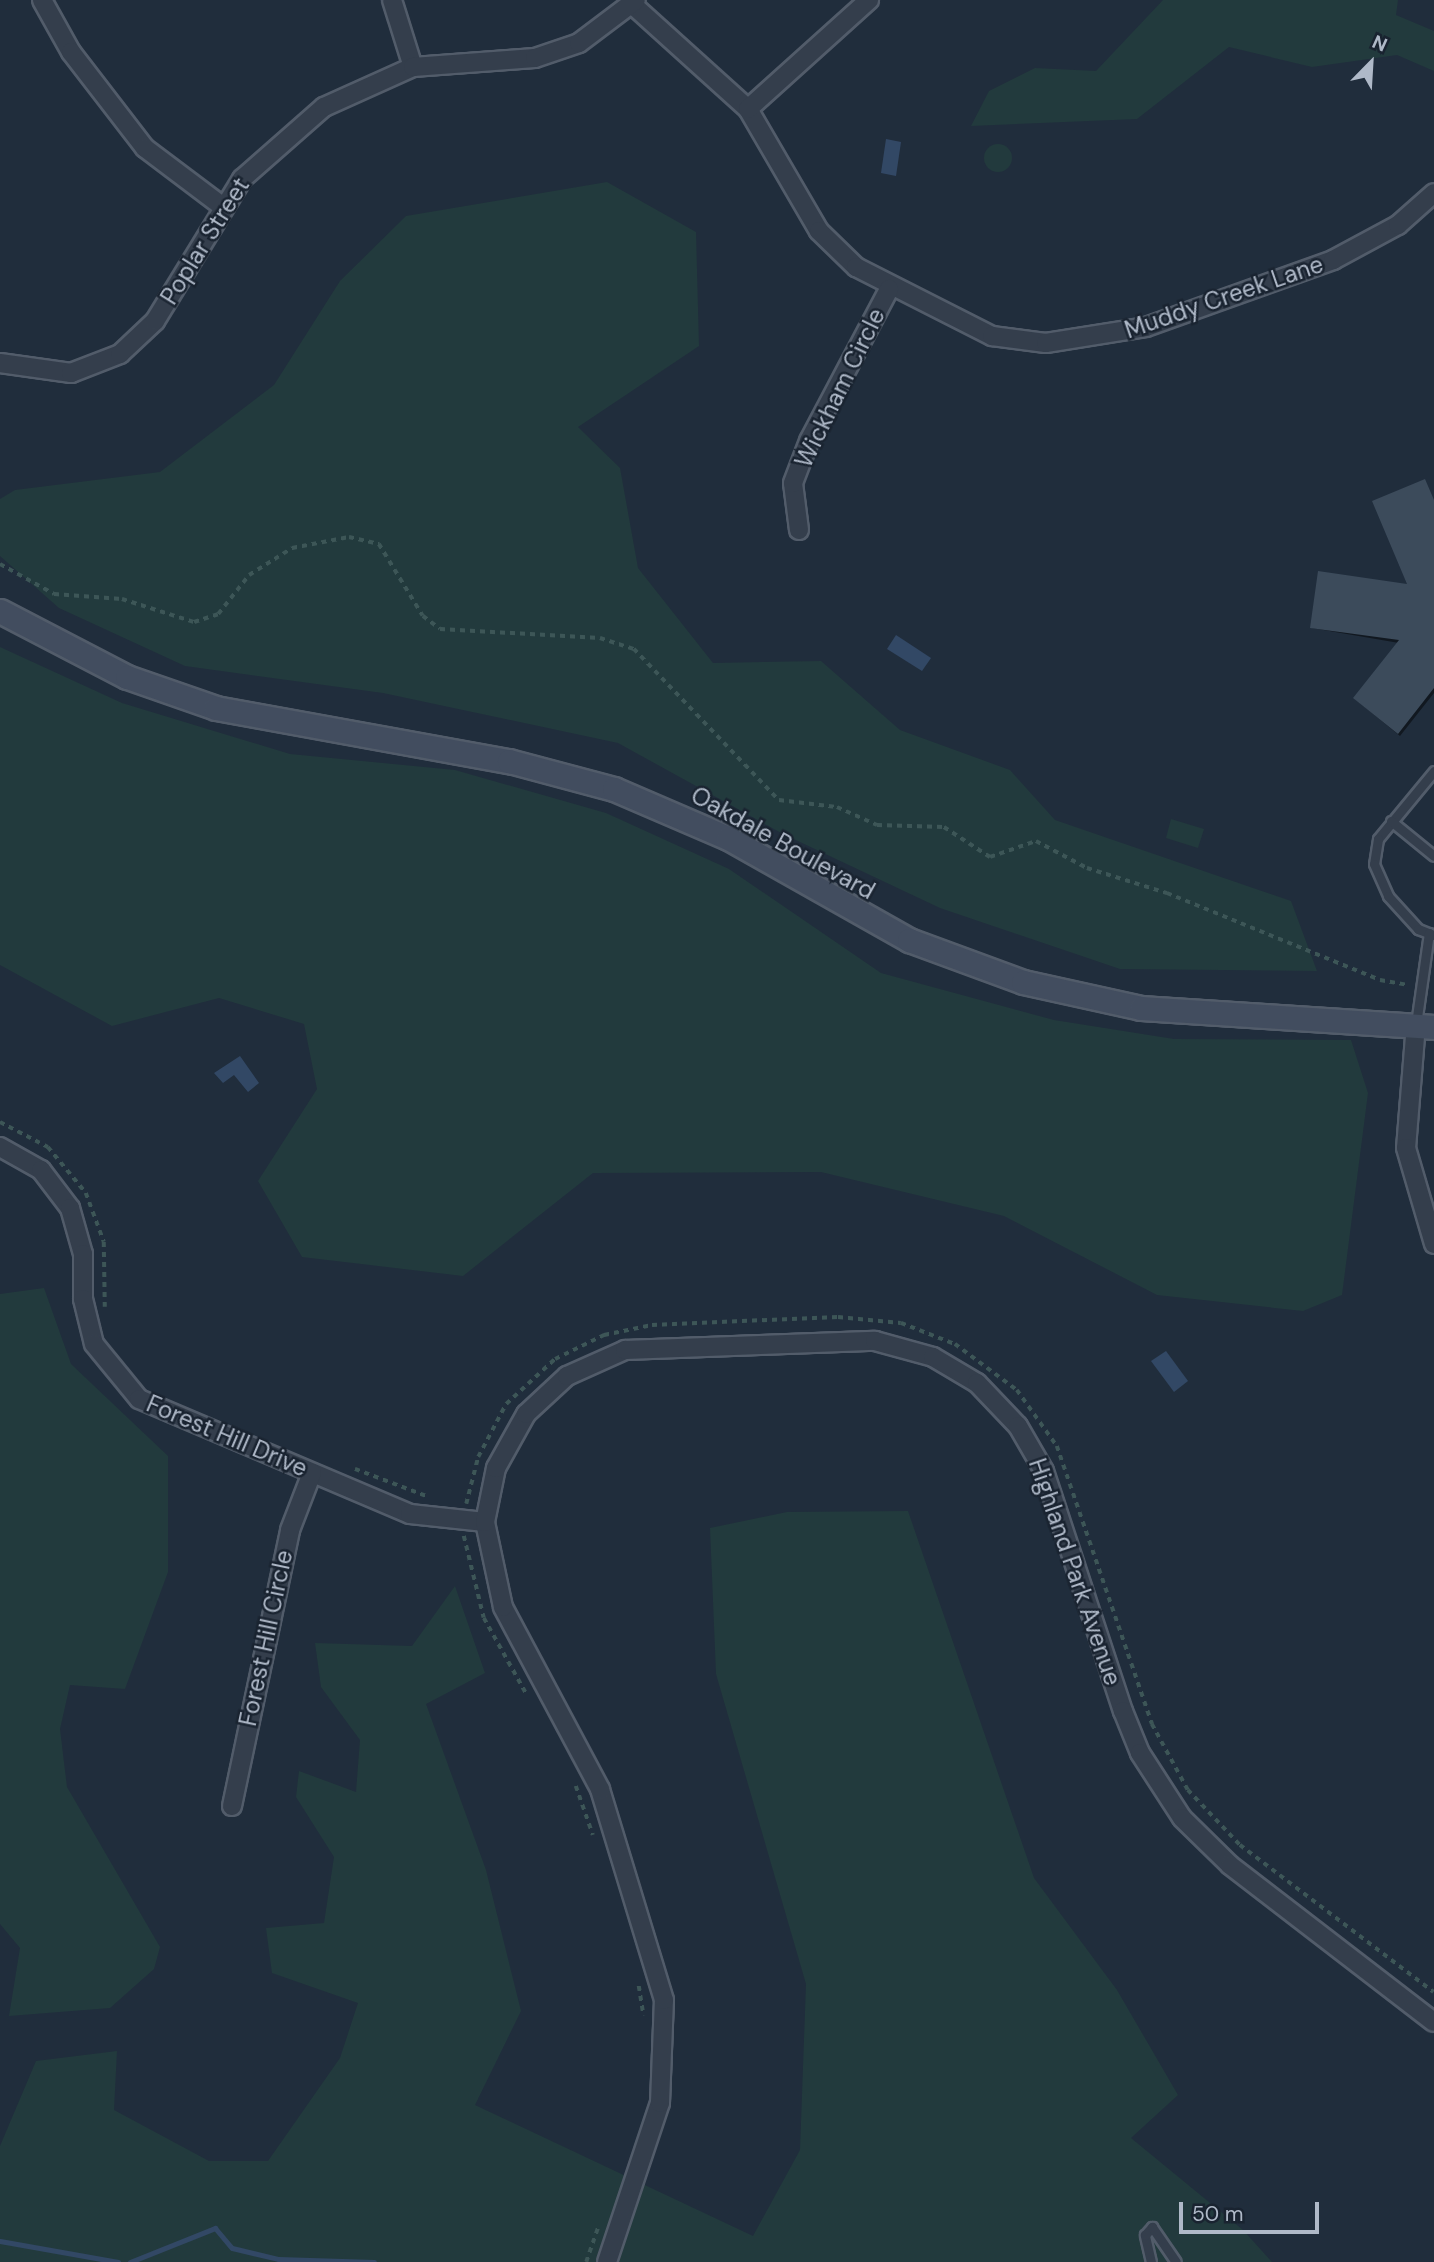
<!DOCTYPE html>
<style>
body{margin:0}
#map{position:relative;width:1434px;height:2262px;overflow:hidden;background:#202d3c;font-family:"DM Sans",sans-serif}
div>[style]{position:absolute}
.green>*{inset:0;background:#223a3d}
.round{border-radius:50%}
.water>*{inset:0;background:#324865}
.shadow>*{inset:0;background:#0007}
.stream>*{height:5px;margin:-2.5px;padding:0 2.5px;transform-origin:2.5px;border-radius:2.5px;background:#324865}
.building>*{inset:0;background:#3c4b5b}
.path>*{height:3.5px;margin-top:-1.75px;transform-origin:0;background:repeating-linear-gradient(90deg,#3d5657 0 5px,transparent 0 10px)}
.roads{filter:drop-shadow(2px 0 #525c6a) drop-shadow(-2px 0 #525c6a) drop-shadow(0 2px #525c6a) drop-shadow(0 -2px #525c6a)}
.lane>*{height:9px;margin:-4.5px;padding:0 4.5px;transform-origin:4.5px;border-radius:4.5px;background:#343e4c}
.street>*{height:18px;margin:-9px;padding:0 9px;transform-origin:9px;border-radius:9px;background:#343e4c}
.secondary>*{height:23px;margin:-11.5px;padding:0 11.5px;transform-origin:11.5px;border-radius:11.5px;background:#424d5f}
span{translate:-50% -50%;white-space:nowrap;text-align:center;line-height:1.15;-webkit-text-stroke:5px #192330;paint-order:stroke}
.street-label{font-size:24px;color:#afb9c8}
.north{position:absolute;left:1336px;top:28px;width:70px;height:70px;-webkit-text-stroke:5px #192330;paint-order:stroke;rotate:24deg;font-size:19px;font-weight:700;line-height:28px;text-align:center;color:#afb9c8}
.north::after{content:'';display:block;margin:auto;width:24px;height:32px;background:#afb9c8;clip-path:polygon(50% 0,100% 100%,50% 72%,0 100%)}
.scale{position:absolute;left:1179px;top:2202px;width:140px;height:32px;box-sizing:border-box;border:4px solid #afb9c8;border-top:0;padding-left:9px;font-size:21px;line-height:24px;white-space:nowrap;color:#afb9c8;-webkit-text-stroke:5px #192330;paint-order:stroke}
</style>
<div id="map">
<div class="green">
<div style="clip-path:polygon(1163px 0,1398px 0,1396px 15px,1434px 31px,1434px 71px,1397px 55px,1312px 67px,1229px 47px,1137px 119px,971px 126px,989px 91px,1035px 68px,1096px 71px)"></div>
<div class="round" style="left:984px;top:144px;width:28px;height:28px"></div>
<div style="clip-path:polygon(607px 182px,696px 232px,699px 346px,578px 427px,620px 468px,638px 568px,713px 663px,821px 661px,900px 730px,1010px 770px,1055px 820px,1291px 901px,1317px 971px,1120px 969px,940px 908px,783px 834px,618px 743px,383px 693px,185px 666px,59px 608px,0 556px,0 499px,15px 490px,160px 472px,274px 385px,340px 281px,406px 216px)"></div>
<div style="clip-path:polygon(0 647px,122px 703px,290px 754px,455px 770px,606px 813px,729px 869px,881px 973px,1054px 1020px,1174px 1039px,1351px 1040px,1368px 1093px,1342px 1295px,1303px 1311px,1157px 1295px,1004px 1216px,821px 1172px,593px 1173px,463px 1276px,302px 1257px,258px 1181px,317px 1089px,304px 1024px,219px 998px,112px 1026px,0 965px)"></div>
<div style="clip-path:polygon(1171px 819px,1204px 829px,1198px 848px,1166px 838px)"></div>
<div style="clip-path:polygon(44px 1288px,71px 1364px,168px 1456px,168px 1572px,125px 1689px,70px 1685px,60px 1729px,67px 1787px,160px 1947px,154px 1969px,110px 2008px,9px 2016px,20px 1948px,0 1924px,0 1294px)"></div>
<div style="clip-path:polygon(908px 1511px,1034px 1878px,1117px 1990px,1178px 2095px,1131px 2138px,1243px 2230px,1272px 2262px,0 2262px,0 2146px,36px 2061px,117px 2051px,114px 2110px,209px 2161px,268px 2161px,340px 2058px,358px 2003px,272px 1973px,266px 1928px,324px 1923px,334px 1857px,296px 1797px,299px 1771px,356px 1792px,360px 1740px,321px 1687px,315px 1643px,412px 1646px,455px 1586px,485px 1673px,426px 1704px,486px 1870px,521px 2011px,475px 2105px,753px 2236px,800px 2150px,806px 1984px,716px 1674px,710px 1528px,787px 1512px)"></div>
</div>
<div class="water">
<div style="clip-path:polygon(886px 139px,901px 142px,896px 176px,881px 173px)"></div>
<div style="clip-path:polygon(896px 635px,931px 658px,922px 671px,887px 649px)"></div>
<div style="clip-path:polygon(240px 1056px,259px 1083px,248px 1092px,234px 1075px,223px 1083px,214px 1073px)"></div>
<div style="clip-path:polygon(1166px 1351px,1188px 1381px,1174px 1392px,1151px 1361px)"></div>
</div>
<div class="shadow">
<div style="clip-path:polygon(1434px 502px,1434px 693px,1400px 736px,1355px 699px,1399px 643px,1312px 628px,1410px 586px)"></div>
</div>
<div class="stream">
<div style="left:0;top:2241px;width:120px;rotate:10.1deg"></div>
<div style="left:130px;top:2262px;width:92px;rotate:-21.8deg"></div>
<div style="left:215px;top:2228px;width:26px;rotate:50deg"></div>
<div style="left:232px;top:2248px;width:47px;rotate:13.4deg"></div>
<div style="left:278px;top:2259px;width:96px;rotate:1.8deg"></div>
</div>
<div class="building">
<div style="clip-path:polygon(1425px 479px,1434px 500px,1434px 688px,1398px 734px,1353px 698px,1399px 640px,1310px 628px,1318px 571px,1407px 584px,1372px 501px)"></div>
</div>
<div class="path">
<div style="left:0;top:564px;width:62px;rotate:29.1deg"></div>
<div style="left:54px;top:594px;width:68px;rotate:4.2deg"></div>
<div style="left:122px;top:599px;width:76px;rotate:17.7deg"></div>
<div style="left:194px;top:622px;width:25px;rotate:-18deg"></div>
<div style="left:218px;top:614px;width:50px;rotate:-51.5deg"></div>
<div style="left:249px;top:575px;width:51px;rotate:-32.1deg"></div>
<div style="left:292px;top:548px;width:58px;rotate:-10.9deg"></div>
<div style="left:349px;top:537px;width:31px;rotate:13deg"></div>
<div style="left:379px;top:544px;width:84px;rotate:58.6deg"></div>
<div style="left:423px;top:616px;width:21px;rotate:37deg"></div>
<div style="left:440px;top:629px;width:160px;rotate:3.2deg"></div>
<div style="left:600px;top:638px;width:36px;rotate:18deg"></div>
<div style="left:634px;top:649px;width:209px;rotate:46.2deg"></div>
<div style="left:779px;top:800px;width:58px;rotate:6.9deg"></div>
<div style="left:837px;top:807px;width:44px;rotate:24.2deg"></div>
<div style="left:877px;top:825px;width:67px;rotate:1.7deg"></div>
<div style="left:944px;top:827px;width:55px;rotate:33.1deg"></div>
<div style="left:990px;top:857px;width:49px;rotate:-19.2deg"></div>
<div style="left:1036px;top:841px;width:58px;rotate:27.9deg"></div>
<div style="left:1087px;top:868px;width:84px;rotate:17.4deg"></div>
<div style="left:1167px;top:893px;width:230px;rotate:22.2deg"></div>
<div style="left:1380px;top:980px;width:28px;rotate:10deg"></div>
<div style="left:0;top:1122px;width:54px;rotate:27.5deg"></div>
<div style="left:48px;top:1147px;width:60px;rotate:50.4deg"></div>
<div style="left:86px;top:1193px;width:52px;rotate:69.8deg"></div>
<div style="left:104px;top:1242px;width:65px;rotate:89.1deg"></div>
<div style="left:355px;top:1469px;width:76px;rotate:20.8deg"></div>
<div style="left:466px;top:1504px;width:49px;rotate:-75.7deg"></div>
<div style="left:478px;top:1457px;width:60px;rotate:-62.2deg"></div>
<div style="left:506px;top:1404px;width:67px;rotate:-42.6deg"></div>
<div style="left:555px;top:1359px;width:55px;rotate:-26.1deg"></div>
<div style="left:604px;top:1335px;width:49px;rotate:-11.8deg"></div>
<div style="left:652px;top:1325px;width:186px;rotate:-2.5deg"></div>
<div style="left:838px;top:1317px;width:63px;rotate:5.4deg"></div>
<div style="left:901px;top:1323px;width:58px;rotate:21.3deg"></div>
<div style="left:955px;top:1344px;width:77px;rotate:36.6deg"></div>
<div style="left:1017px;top:1390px;width:69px;rotate:54.5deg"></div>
<div style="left:1057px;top:1446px;width:294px;rotate:71.1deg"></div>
<div style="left:1152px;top:1724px;width:75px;rotate:61.4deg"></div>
<div style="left:1188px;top:1790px;width:76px;rotate:46.6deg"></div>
<div style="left:1240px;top:1845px;width:243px;rotate:37.2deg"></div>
<div style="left:464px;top:1536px;width:84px;rotate:76.3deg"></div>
<div style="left:484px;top:1618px;width:86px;rotate:60.8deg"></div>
<div style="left:576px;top:1786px;width:52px;rotate:70.9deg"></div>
<div style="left:639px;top:1986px;width:30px;rotate:81deg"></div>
<div style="left:586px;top:2262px;width:37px;rotate:-71deg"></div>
</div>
<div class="roads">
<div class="lane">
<div style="left:1434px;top:771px;width:88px;rotate:129.5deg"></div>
<div style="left:1378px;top:839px;width:25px;rotate:99deg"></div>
<div style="left:1374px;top:864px;width:35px;rotate:66deg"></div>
<div style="left:1388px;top:896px;width:45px;rotate:47.7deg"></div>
<div style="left:1418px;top:929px;width:17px;rotate:21deg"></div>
<div style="left:1391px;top:821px;width:55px;rotate:39.1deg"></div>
<div style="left:1416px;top:1024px;width:92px;rotate:-81.9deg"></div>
<div style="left:1151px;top:2262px;width:28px;rotate:-103deg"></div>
<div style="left:1145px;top:2235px;width:11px;rotate:-49deg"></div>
<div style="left:1152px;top:2227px;width:42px;rotate:55.6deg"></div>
</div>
<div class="street">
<div style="left:42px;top:0;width:60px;rotate:60.9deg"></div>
<div style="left:71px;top:52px;width:121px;rotate:52.4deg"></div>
<div style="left:145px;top:148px;width:96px;rotate:37deg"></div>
<div style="left:392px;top:0;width:70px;rotate:72.6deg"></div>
<div style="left:633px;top:5px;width:155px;rotate:42.1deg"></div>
<div style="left:748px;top:109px;width:141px;rotate:59.8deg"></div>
<div style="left:819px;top:231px;width:52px;rotate:44.2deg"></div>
<div style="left:856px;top:267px;width:153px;rotate:26.9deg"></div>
<div style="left:992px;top:336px;width:54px;rotate:7.4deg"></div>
<div style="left:1046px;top:343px;width:101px;rotate:-9.1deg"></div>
<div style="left:1146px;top:327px;width:199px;rotate:-19.7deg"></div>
<div style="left:1333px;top:260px;width:74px;rotate:-28.3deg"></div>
<div style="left:1398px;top:225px;width:48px;rotate:-41.6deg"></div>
<div style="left:748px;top:109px;width:163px;rotate:-42deg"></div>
<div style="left:0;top:363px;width:72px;rotate:8deg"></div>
<div style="left:71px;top:373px;width:53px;rotate:-21.2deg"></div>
<div style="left:120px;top:354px;width:48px;rotate:-43.3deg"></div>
<div style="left:155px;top:321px;width:167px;rotate:-58.5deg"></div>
<div style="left:242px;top:179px;width:109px;rotate:-41.3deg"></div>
<div style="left:324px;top:107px;width:98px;rotate:-24.2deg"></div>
<div style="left:413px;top:67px;width:122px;rotate:-4.2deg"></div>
<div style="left:535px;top:58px;width:46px;rotate:-18.8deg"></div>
<div style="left:579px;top:43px;width:71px;rotate:-37deg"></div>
<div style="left:799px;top:530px;width:47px;rotate:-97.3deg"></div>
<div style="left:793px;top:483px;width:45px;rotate:-69.1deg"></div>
<div style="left:809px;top:441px;width:172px;rotate:-62.2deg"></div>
<div style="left:1416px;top:1024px;width:124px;rotate:94.6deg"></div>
<div style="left:1406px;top:1148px;width:100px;rotate:73.7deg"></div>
<div style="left:0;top:1147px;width:47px;rotate:29.3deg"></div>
<div style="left:41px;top:1170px;width:48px;rotate:52.7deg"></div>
<div style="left:70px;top:1208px;width:48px;rotate:74.2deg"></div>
<div style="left:83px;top:1254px;width:45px;rotate:90deg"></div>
<div style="left:83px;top:1299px;width:46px;rotate:76.3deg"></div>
<div style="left:94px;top:1344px;width:71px;rotate:50.7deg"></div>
<div style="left:139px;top:1399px;width:294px;rotate:23deg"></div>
<div style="left:410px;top:1514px;width:75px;rotate:6.1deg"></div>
<div style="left:232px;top:1806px;width:282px;rotate:-78.1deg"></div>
<div style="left:290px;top:1530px;width:61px;rotate:-68.9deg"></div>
<div style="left:607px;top:2262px;width:168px;rotate:-71.6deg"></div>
<div style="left:660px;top:2103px;width:103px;rotate:-87.8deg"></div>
<div style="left:664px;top:2000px;width:220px;rotate:-106.9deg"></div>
<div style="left:600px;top:1789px;width:206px;rotate:-118.1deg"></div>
<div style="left:503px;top:1607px;width:87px;rotate:-102deg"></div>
<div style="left:485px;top:1522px;width:55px;rotate:-78.5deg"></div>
<div style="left:496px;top:1468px;width:62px;rotate:-60.9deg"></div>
<div style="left:526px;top:1414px;width:56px;rotate:-42.8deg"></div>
<div style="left:567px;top:1376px;width:64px;rotate:-24.1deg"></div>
<div style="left:625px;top:1350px;width:250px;rotate:-2.1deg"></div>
<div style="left:875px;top:1341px;width:60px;rotate:15.4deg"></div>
<div style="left:933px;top:1357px;width:51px;rotate:30.6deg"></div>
<div style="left:977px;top:1383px;width:59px;rotate:46.4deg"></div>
<div style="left:1018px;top:1426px;width:52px;rotate:60deg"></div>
<div style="left:1044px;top:1471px;width:253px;rotate:71.8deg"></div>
<div style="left:1123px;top:1711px;width:45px;rotate:68deg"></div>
<div style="left:1140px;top:1753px;width:77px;rotate:57.1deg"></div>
<div style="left:1182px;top:1818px;width:67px;rotate:44.4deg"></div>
<div style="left:1230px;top:1865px;width:257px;rotate:37.6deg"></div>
</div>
<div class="secondary">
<div style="left:0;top:611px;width:143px;rotate:27.5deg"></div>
<div style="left:127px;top:677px;width:94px;rotate:19.2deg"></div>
<div style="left:216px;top:708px;width:298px;rotate:10.3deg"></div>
<div style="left:509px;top:761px;width:109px;rotate:14.9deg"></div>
<div style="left:614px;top:789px;width:124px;rotate:23.3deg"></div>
<div style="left:728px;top:838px;width:208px;rotate:29.4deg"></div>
<div style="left:909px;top:940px;width:121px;rotate:20.2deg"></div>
<div style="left:1023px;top:982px;width:121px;rotate:12.4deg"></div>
<div style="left:1141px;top:1008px;width:294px;rotate:3.7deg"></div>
</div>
</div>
<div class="street-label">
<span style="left:205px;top:241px;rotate:-58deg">Poplar Street</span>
<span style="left:1224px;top:297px;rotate:-19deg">Muddy Creek Lane</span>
<span style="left:840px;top:388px;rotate:-64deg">Wickham Circle</span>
<span style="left:783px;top:843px;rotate:29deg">Oakdale Boulevard</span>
<span style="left:227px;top:1436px;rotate:23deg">Forest Hill Drive</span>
<span style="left:1075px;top:1572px;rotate:71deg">Highland Park Avenue</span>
<span style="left:266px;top:1638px;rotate:-78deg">Forest Hill Circle</span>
</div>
<div class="north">N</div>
<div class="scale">50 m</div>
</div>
